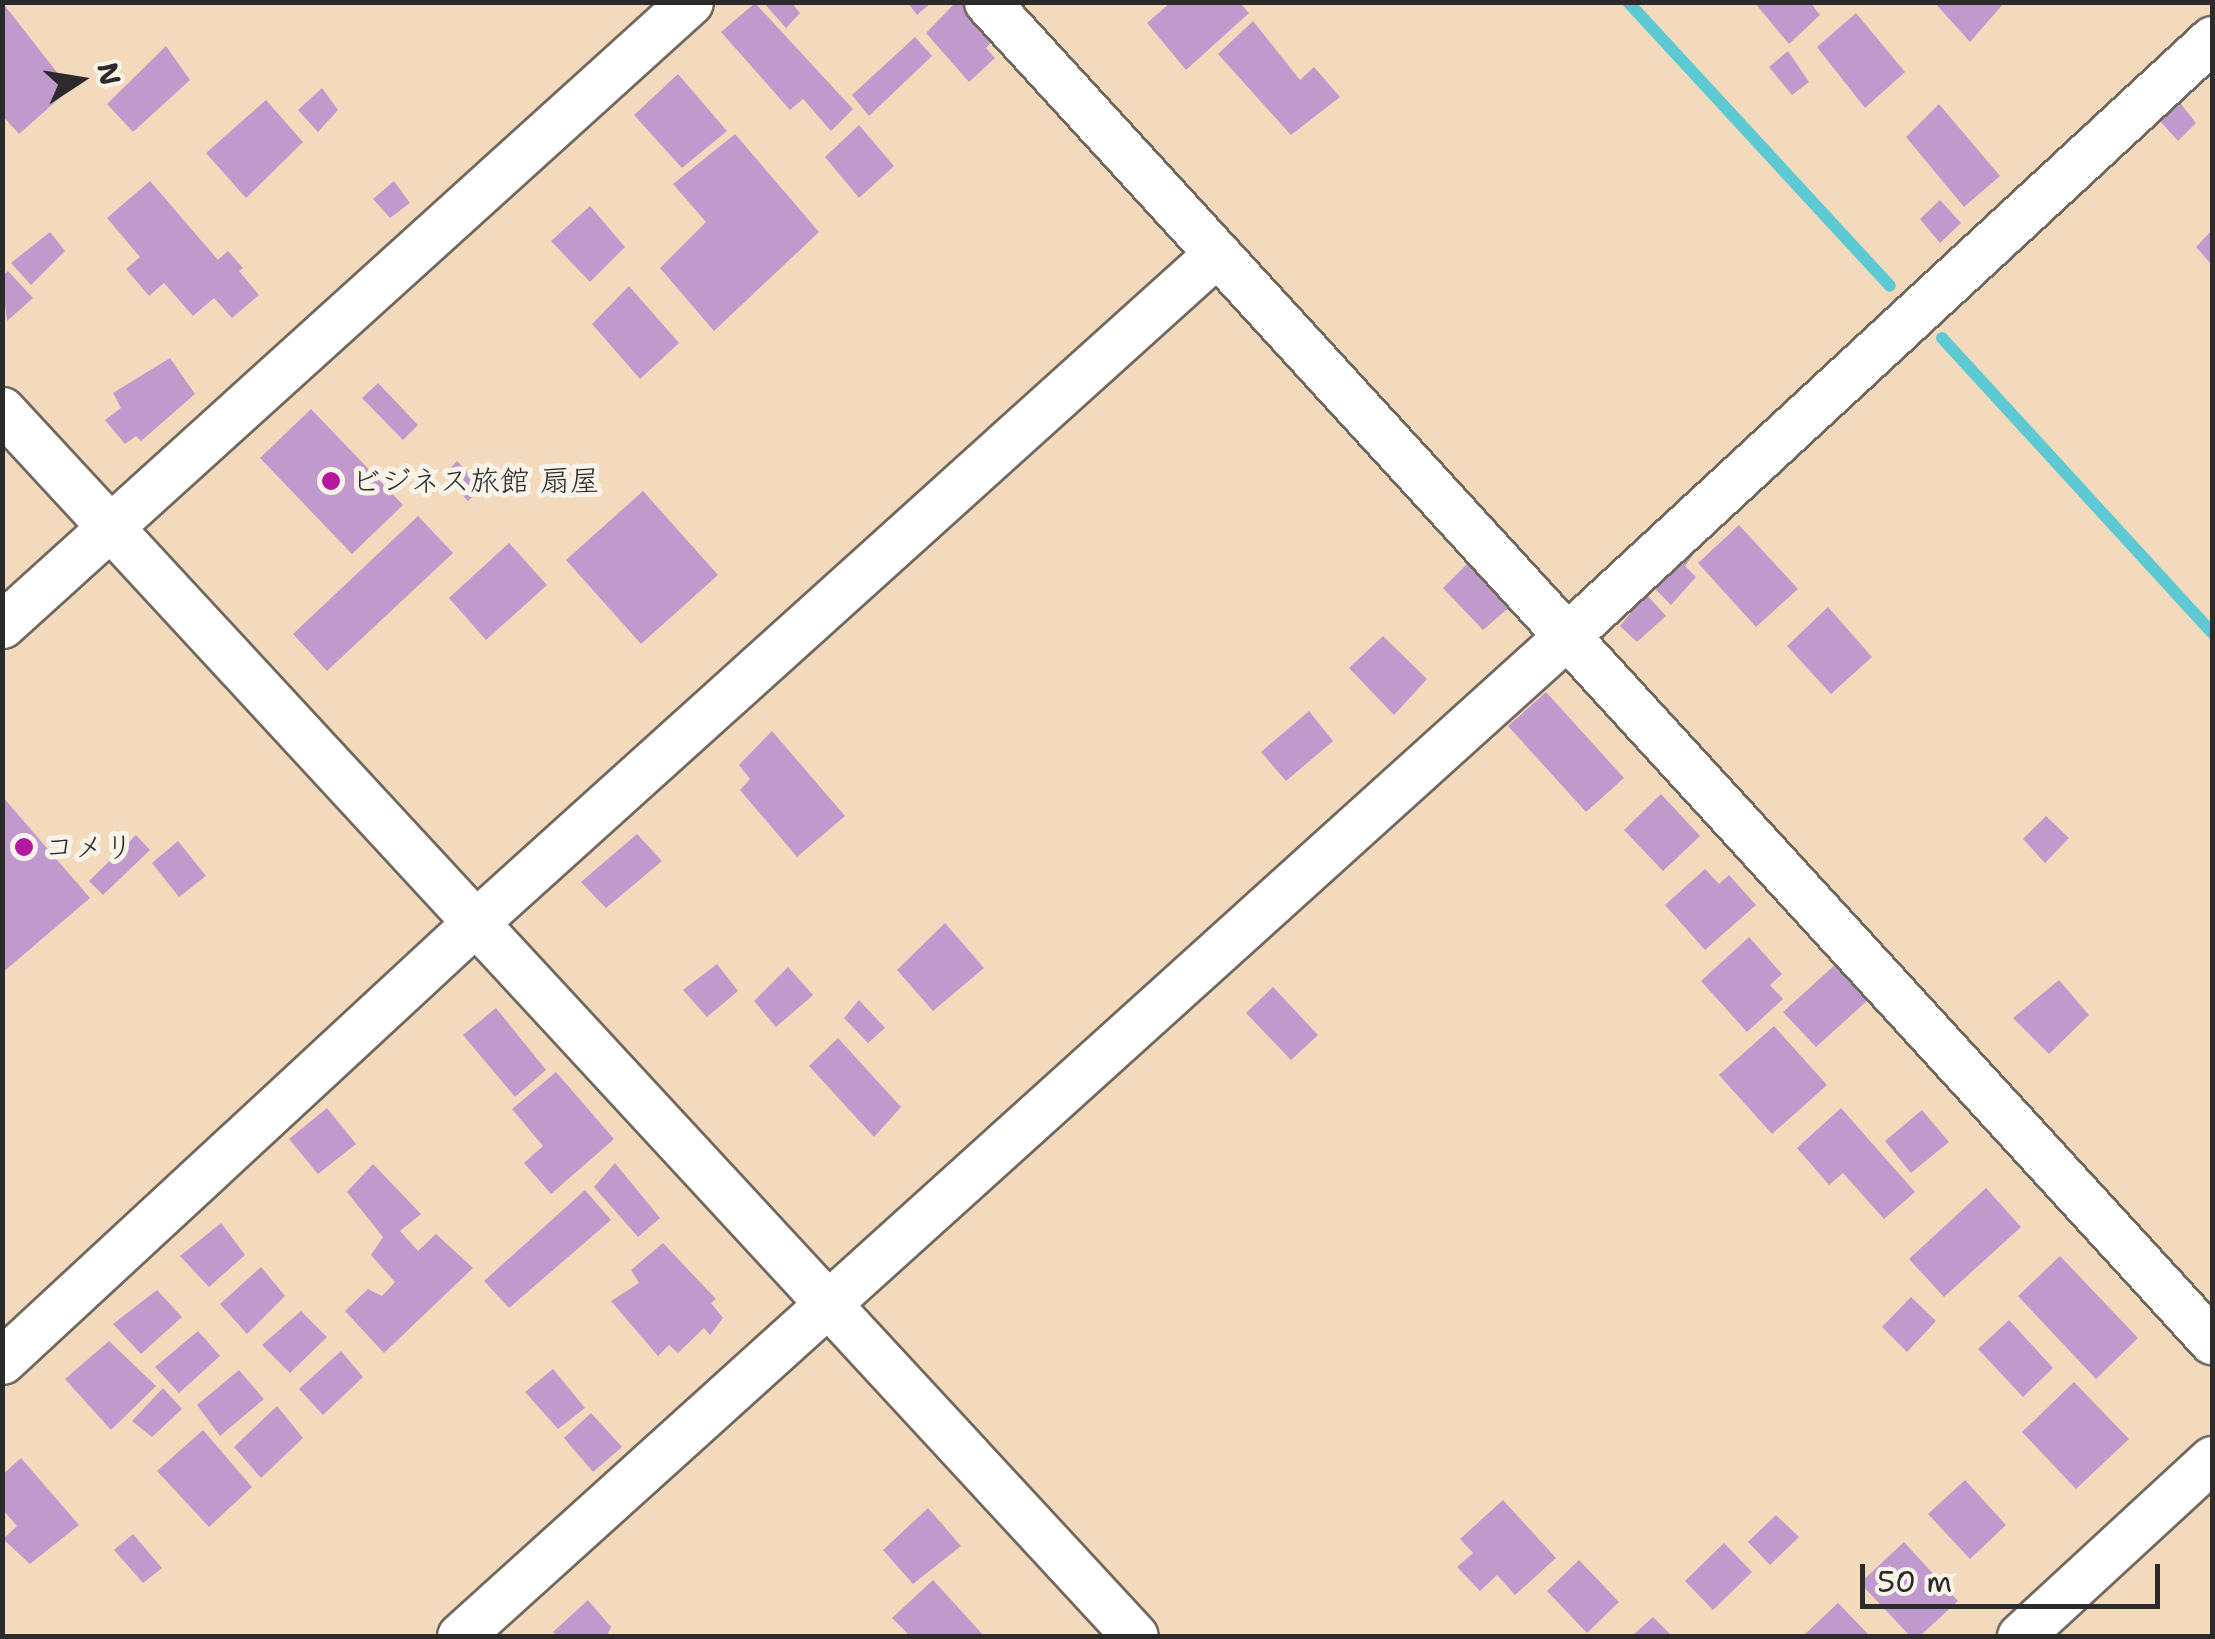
<!DOCTYPE html>
<meta charset="utf-8">
<style>
body{margin:0}
#map{position:relative;width:2215px;height:1639px;overflow:hidden;background:#f4dabc;font-family:"Shantell Sans","Klee One",sans-serif}
div>[style]{position:absolute}
.stream>*{height:12px;margin:-6px;padding:0 6px;transform-origin:6px;border-radius:6px;background:#5cc9d3}
.building>*{inset:0;background:#c09acd}
.roads{filter:drop-shadow(2px 0 #71685e) drop-shadow(-2px 0 #71685e) drop-shadow(0 2px #71685e) drop-shadow(0 -2px #71685e)}
.secondary>*{height:45px;margin:-22.5px;padding:0 22.5px;transform-origin:22.5px;border-radius:22.5px;background:#fff}
.dots>*{width:28px;height:28px;translate:-50% -50%;box-sizing:border-box;border:5px solid #f7f3e8;border-radius:50%}
span{translate:-50% -50%;white-space:nowrap;text-align:center;line-height:1.15;-webkit-text-stroke:10px #f7f3e8;paint-order:stroke}
.poi-label{font-size:30px;color:#2b2b2b}
.left{translate:0 -50%;text-align:left}
.frame{position:absolute;inset:0;border:5px solid #2b2b2b;pointer-events:none}
.north{position:absolute;left:30px;top:30px;width:100px;height:100px;-webkit-text-stroke:8px #f7f3e8;paint-order:stroke;rotate:78deg;font-size:28px;font-weight:700;line-height:40px;text-align:center;color:#2b2b2b}
.north::after{content:'';display:block;margin:auto;width:35px;height:45px;background:#2b2b2b;clip-path:polygon(50% 0,100% 100%,50% 72%,0 100%)}
.scale{position:absolute;left:1860px;top:1564px;width:300px;height:45px;box-sizing:border-box;border:5px solid #2b2b2b;border-top:0;padding-left:12px;font-size:30px;line-height:35px;white-space:nowrap;color:#2b2b2b;-webkit-text-stroke:8px #f7f3e8;paint-order:stroke}
</style>
<div id="map">
<div class="stream">
<div style="left:1628px;top:2px;width:386px;rotate:47.3deg"></div>
<div style="left:1942px;top:338px;width:400px;rotate:47.5deg"></div>
</div>
<div class="building">
<div style="clip-path:polygon(2px 2px,70px 89px,19px 134px,2px 115px)"></div>
<div style="clip-path:polygon(763px 2px,791px 2px,800px 13px,786px 28px)"></div>
<div style="clip-path:polygon(907px 2px,932px 2px,917px 15px)"></div>
<div style="clip-path:polygon(956px 2px,966px 2px,996px 37px,986px 48px,995px 58px,969px 82px,926px 33px)"></div>
<div style="clip-path:polygon(1171px 2px,1239px 2px,1249px 13px,1186px 70px,1147px 23px)"></div>
<div style="clip-path:polygon(1754px 2px,1810px 2px,1820px 15px,1789px 44px)"></div>
<div style="clip-path:polygon(1934px 2px,2005px 2px,1970px 42px)"></div>
<div style="clip-path:polygon(755px 3px,853px 109px,831px 131px,803px 99px,790px 110px,721px 32px)"></div>
<div style="clip-path:polygon(1856px 13px,1905px 72px,1865px 108px,1817px 47px)"></div>
<div style="clip-path:polygon(1253px 21px,1300px 80px,1314px 67px,1340px 97px,1291px 135px,1218px 54px)"></div>
<div style="clip-path:polygon(915px 37px,932px 56px,869px 116px,852px 95px)"></div>
<div style="clip-path:polygon(166px 46px,190px 80px,133px 132px,107px 104px)"></div>
<div style="clip-path:polygon(1788px 51px,1809px 82px,1792px 95px,1769px 67px)"></div>
<div style="clip-path:polygon(678px 74px,727px 131px,682px 168px,634px 115px)"></div>
<div style="clip-path:polygon(322px 88px,338px 110px,318px 132px,298px 110px)"></div>
<div style="clip-path:polygon(2173px 94px,2196px 123px,2178px 141px,2153px 113px)"></div>
<div style="clip-path:polygon(266px 100px,303px 142px,246px 198px,206px 153px)"></div>
<div style="clip-path:polygon(1939px 104px,2000px 176px,1964px 207px,1906px 137px)"></div>
<div style="clip-path:polygon(859px 125px,894px 166px,859px 198px,825px 157px)"></div>
<div style="clip-path:polygon(735px 134px,819px 232px,714px 331px,660px 268px,706px 222px,673px 184px)"></div>
<div style="clip-path:polygon(150px 181px,218px 260px,228px 251px,243px 268px,239px 271px,259px 295px,232px 318px,214px 298px,193px 316px,164px 283px,149px 296px,126px 269px,140px 257px,107px 218px)"></div>
<div style="clip-path:polygon(394px 181px,410px 203px,390px 218px,373px 199px)"></div>
<div style="clip-path:polygon(1940px 200px,1961px 223px,1940px 243px,1920px 219px)"></div>
<div style="clip-path:polygon(590px 206px,625px 247px,590px 282px,551px 241px)"></div>
<div style="clip-path:polygon(2212px 230px,2212px 265px,2196px 247px)"></div>
<div style="clip-path:polygon(50px 232px,65px 251px,31px 285px,11px 263px)"></div>
<div style="clip-path:polygon(8px 271px,33px 298px,7px 321px,2px 276px)"></div>
<div style="clip-path:polygon(629px 286px,679px 343px,640px 379px,592px 324px)"></div>
<div style="clip-path:polygon(170px 358px,195px 394px,141px 441px,136px 436px,125px 444px,105px 420px,121px 408px,113px 393px)"></div>
<div style="clip-path:polygon(378px 383px,418px 425px,403px 440px,362px 398px)"></div>
<div style="clip-path:polygon(311px 409px,403px 505px,352px 554px,260px 458px)"></div>
<div style="clip-path:polygon(457px 461px,482px 488px,468px 501px,444px 475px)"></div>
<div style="clip-path:polygon(643px 491px,718px 575px,641px 644px,566px 560px)"></div>
<div style="clip-path:polygon(418px 516px,453px 553px,327px 671px,293px 634px)"></div>
<div style="clip-path:polygon(1739px 525px,1798px 589px,1756px 627px,1698px 563px)"></div>
<div style="clip-path:polygon(509px 543px,547px 585px,486px 640px,449px 598px)"></div>
<div style="clip-path:polygon(1685px 546px,1693px 555px,1685px 566px,1696px 577px,1671px 605px,1648px 582px)"></div>
<div style="clip-path:polygon(1480px 551px,1520px 598px,1483px 630px,1443px 588px)"></div>
<div style="clip-path:polygon(1646px 594px,1666px 616px,1637px 642px,1620px 626px)"></div>
<div style="clip-path:polygon(1828px 607px,1872px 657px,1831px 694px,1787px 646px)"></div>
<div style="clip-path:polygon(1383px 636px,1427px 679px,1394px 715px,1349px 668px)"></div>
<div style="clip-path:polygon(1546px 692px,1624px 778px,1586px 812px,1508px 726px)"></div>
<div style="clip-path:polygon(1309px 711px,1333px 741px,1286px 781px,1261px 752px)"></div>
<div style="clip-path:polygon(772px 731px,845px 816px,797px 857px,740px 790px,750px 779px,739px 765px)"></div>
<div style="clip-path:polygon(1661px 794px,1700px 836px,1663px 871px,1624px 830px)"></div>
<div style="clip-path:polygon(2px 796px,90px 898px,2px 973px)"></div>
<div style="clip-path:polygon(2046px 816px,2069px 838px,2045px 863px,2023px 839px)"></div>
<div style="clip-path:polygon(637px 834px,662px 861px,606px 908px,581px 882px)"></div>
<div style="clip-path:polygon(136px 835px,150px 850px,103px 895px,89px 881px)"></div>
<div style="clip-path:polygon(178px 841px,206px 876px,179px 897px,152px 863px)"></div>
<div style="clip-path:polygon(1705px 869px,1719px 884px,1729px 875px,1756px 905px,1705px 950px,1665px 905px)"></div>
<div style="clip-path:polygon(945px 923px,984px 968px,933px 1011px,897px 970px)"></div>
<div style="clip-path:polygon(1749px 937px,1782px 974px,1770px 985px,1783px 999px,1747px 1032px,1701px 981px)"></div>
<div style="clip-path:polygon(717px 964px,738px 991px,707px 1017px,683px 990px)"></div>
<div style="clip-path:polygon(1836px 964px,1868px 1000px,1816px 1047px,1783px 1012px)"></div>
<div style="clip-path:polygon(788px 967px,813px 995px,776px 1027px,754px 1001px)"></div>
<div style="clip-path:polygon(2059px 980px,2089px 1015px,2049px 1054px,2013px 1018px)"></div>
<div style="clip-path:polygon(1273px 987px,1318px 1035px,1291px 1060px,1246px 1013px)"></div>
<div style="clip-path:polygon(859px 1000px,885px 1028px,868px 1043px,844px 1018px)"></div>
<div style="clip-path:polygon(496px 1008px,546px 1070px,515px 1097px,463px 1035px)"></div>
<div style="clip-path:polygon(1774px 1026px,1827px 1085px,1772px 1134px,1719px 1075px)"></div>
<div style="clip-path:polygon(838px 1038px,901px 1107px,874px 1137px,809px 1066px)"></div>
<div style="clip-path:polygon(556px 1072px,614px 1139px,551px 1194px,524px 1163px,543px 1146px,512px 1109px)"></div>
<div style="clip-path:polygon(327px 1108px,356px 1144px,318px 1174px,289px 1139px)"></div>
<div style="clip-path:polygon(1841px 1108px,1915px 1192px,1884px 1219px,1843px 1173px,1829px 1185px,1797px 1148px)"></div>
<div style="clip-path:polygon(1922px 1110px,1949px 1142px,1911px 1173px,1885px 1141px)"></div>
<div style="clip-path:polygon(615px 1163px,660px 1218px,638px 1237px,594px 1187px)"></div>
<div style="clip-path:polygon(373px 1164px,421px 1214px,400px 1231px,418px 1251px,436px 1234px,473px 1268px,384px 1353px,345px 1311px,368px 1289px,382px 1296px,395px 1282px,371px 1255px,383px 1237px,347px 1192px)"></div>
<div style="clip-path:polygon(1986px 1188px,2021px 1227px,1944px 1297px,1909px 1259px)"></div>
<div style="clip-path:polygon(585px 1190px,611px 1220px,509px 1308px,484px 1281px)"></div>
<div style="clip-path:polygon(221px 1223px,245px 1255px,209px 1287px,180px 1256px)"></div>
<div style="clip-path:polygon(663px 1243px,716px 1299px,711px 1303px,723px 1318px,710px 1335px,704px 1328px,678px 1353px,669px 1345px,658px 1356px,611px 1301px,639px 1283px,631px 1270px)"></div>
<div style="clip-path:polygon(2060px 1256px,2138px 1338px,2096px 1379px,2018px 1296px)"></div>
<div style="clip-path:polygon(261px 1267px,285px 1296px,247px 1334px,220px 1304px)"></div>
<div style="clip-path:polygon(157px 1290px,182px 1317px,141px 1354px,113px 1324px)"></div>
<div style="clip-path:polygon(1911px 1297px,1936px 1321px,1907px 1352px,1882px 1327px)"></div>
<div style="clip-path:polygon(301px 1311px,327px 1337px,290px 1373px,262px 1345px)"></div>
<div style="clip-path:polygon(2009px 1320px,2053px 1368px,2023px 1397px,1978px 1349px)"></div>
<div style="clip-path:polygon(198px 1331px,220px 1356px,179px 1393px,155px 1367px)"></div>
<div style="clip-path:polygon(109px 1341px,156px 1386px,111px 1430px,65px 1379px)"></div>
<div style="clip-path:polygon(341px 1351px,363px 1377px,323px 1415px,299px 1389px)"></div>
<div style="clip-path:polygon(553px 1369px,585px 1408px,558px 1429px,525px 1392px)"></div>
<div style="clip-path:polygon(239px 1370px,264px 1399px,220px 1436px,197px 1405px)"></div>
<div style="clip-path:polygon(2074px 1382px,2129px 1439px,2076px 1489px,2022px 1432px)"></div>
<div style="clip-path:polygon(163px 1388px,182px 1409px,152px 1437px,132px 1421px)"></div>
<div style="clip-path:polygon(277px 1406px,303px 1438px,261px 1478px,234px 1447px)"></div>
<div style="clip-path:polygon(591px 1413px,622px 1447px,593px 1472px,564px 1438px)"></div>
<div style="clip-path:polygon(203px 1430px,252px 1487px,209px 1527px,157px 1471px)"></div>
<div style="clip-path:polygon(21px 1458px,79px 1525px,30px 1564px,3px 1539px,17px 1526px,2px 1509px,2px 1475px)"></div>
<div style="clip-path:polygon(1965px 1480px,2006px 1525px,1970px 1559px,1928px 1514px)"></div>
<div style="clip-path:polygon(1503px 1500px,1556px 1558px,1515px 1595px,1497px 1575px,1480px 1591px,1457px 1567px,1473px 1553px,1460px 1539px)"></div>
<div style="clip-path:polygon(928px 1508px,961px 1546px,913px 1584px,883px 1550px)"></div>
<div style="clip-path:polygon(1776px 1515px,1799px 1537px,1770px 1565px,1748px 1542px)"></div>
<div style="clip-path:polygon(133px 1534px,162px 1568px,143px 1583px,114px 1550px)"></div>
<div style="clip-path:polygon(1904px 1542px,1958px 1601px,1920px 1636px,1910px 1636px,1860px 1583px)"></div>
<div style="clip-path:polygon(1724px 1543px,1752px 1572px,1713px 1610px,1685px 1581px)"></div>
<div style="clip-path:polygon(1579px 1560px,1619px 1602px,1587px 1633px,1547px 1591px)"></div>
<div style="clip-path:polygon(933px 1580px,984px 1636px,910px 1636px,892px 1618px)"></div>
<div style="clip-path:polygon(588px 1600px,611px 1627px,607px 1636px,557px 1636px,553px 1632px)"></div>
<div style="clip-path:polygon(1838px 1603px,1870px 1636px,1803px 1636px)"></div>
<div style="clip-path:polygon(1653px 1617px,1672px 1636px,1632px 1636px)"></div>
</div>
<div class="roads">
<div class="secondary">
<div style="left:987px;top:2px;width:1815px;rotate:47.55deg"></div>
<div style="left:2px;top:410px;width:1669px;rotate:47.26deg"></div>
<div style="left:2px;top:625px;width:928px;rotate:-42.16deg"></div>
<div style="left:2px;top:1361px;width:647px;rotate:-42.81deg"></div>
<div style="left:477px;top:921px;width:994px;rotate:-42.06deg"></div>
<div style="left:460px;top:1636px;width:1495px;rotate:-42.1deg"></div>
<div style="left:1569px;top:634px;width:876px;rotate:-42.78deg"></div>
<div style="left:2020px;top:1636px;width:261px;rotate:-42.7deg"></div>
</div>
</div>
<div class="dots">
<div style="left:331px;top:481px;background:#b5179e"></div>
<div style="left:24px;top:847px;background:#b5179e"></div>
</div>
<div class="poi-label">
<span class="left" style="left:351px;top:481px">ビジネス旅館 扇屋</span>
<span class="left" style="left:44px;top:847px">コメリ</span>
</div>
<div class="frame"></div>
<div class="north">N</div>
<div class="scale">50 m</div>
</div>
